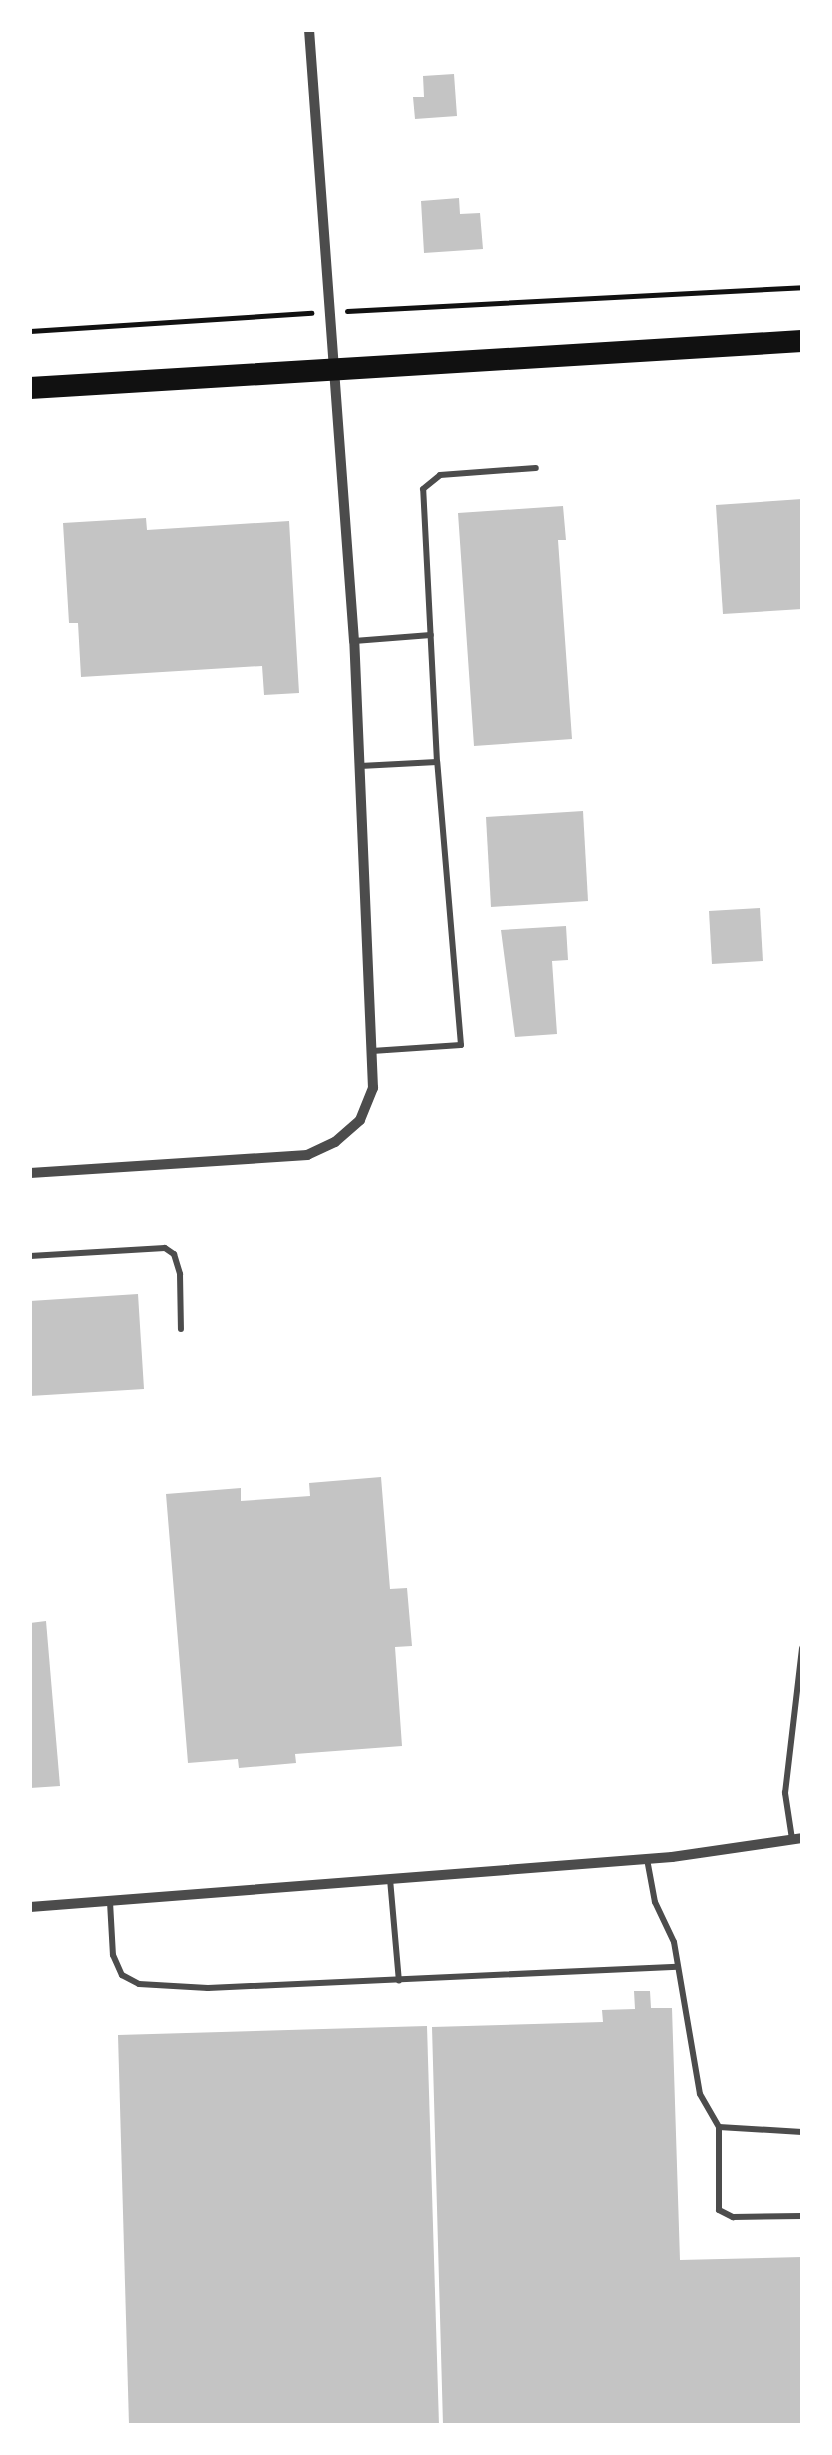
<!DOCTYPE html>
<style>
body{margin:0}
#map{position:relative;width:832px;height:2455px;overflow:hidden;background:#fff;font-family:Roboto,sans-serif}
div>[style]{position:absolute}
.building>*{inset:0;background:#c4c4c4}
.path>*{height:5px;margin:-2.5px;padding:0 2.5px;transform-origin:2.5px;border-radius:2.5px;background:#111}
.service>*{height:6px;margin:-3px;padding:0 3px;transform-origin:3px;border-radius:3px;background:#4c4c4c}
.minor>*{height:10px;margin:-5px;padding:0 5px;transform-origin:5px;border-radius:5px;background:#4c4c4c}
.primary>*{height:22px;margin:-11px;padding:0 11px;transform-origin:11px;border-radius:11px;background:#111}
span{translate:-50% -50%;white-space:nowrap;text-align:center;line-height:1.15;-webkit-text-stroke:10px #fff;paint-order:stroke}
.frame{position:absolute;inset:0;border:32px solid #fff;pointer-events:none}
</style>
<div id="map">
<div class="building">
<div style="clip-path:polygon(454px 74px,457px 116px,415px 119px,413px 97px,424px 97px,423px 76px)"></div>
<div style="clip-path:polygon(459px 198px,460px 214px,480px 213px,483px 249px,424px 253px,421px 201px)"></div>
<div style="clip-path:polygon(802px 499px,802px 609px,723px 614px,716px 505px)"></div>
<div style="clip-path:polygon(563px 506px,566px 540px,558px 540px,572px 739px,474px 746px,458px 513px)"></div>
<div style="clip-path:polygon(146px 518px,147px 530px,289px 521px,299px 693px,264px 695px,262px 666px,81px 677px,78px 623px,69px 623px,63px 523px)"></div>
<div style="clip-path:polygon(583px 811px,588px 901px,491px 907px,486px 817px)"></div>
<div style="clip-path:polygon(760px 908px,763px 961px,712px 964px,709px 911px)"></div>
<div style="clip-path:polygon(566px 926px,568px 960px,552px 961px,557px 1034px,515px 1037px,501px 930px)"></div>
<div style="clip-path:polygon(138px 1294px,144px 1389px,30px 1396px,30px 1301px)"></div>
<div style="clip-path:polygon(381px 1477px,390px 1589px,407px 1588px,412px 1646px,395px 1647px,402px 1746px,295px 1754px,296px 1763px,239px 1768px,238px 1759px,188px 1763px,166px 1494px,241px 1488px,241px 1501px,310px 1496px,309px 1483px)"></div>
<div style="clip-path:polygon(46px 1621px,60px 1786px,30px 1788px,30px 1623px)"></div>
<div style="clip-path:polygon(634px 1991px,650px 1991px,651px 2008px,672px 2008px,680px 2260px,802px 2257px,802px 2425px,443px 2425px,432px 2027px,603px 2022px,602px 2010px,635px 2009px)"></div>
<div style="clip-path:polygon(427px 2026px,439px 2425px,129px 2425px,118px 2035px)"></div>
</div>
<div class="path">
<div style="left:347px;top:311px;width:456px;rotate:-3deg"></div>
<div style="left:30px;top:331px;width:282px;rotate:-3.7deg"></div>
</div>
<div class="service">
<div style="left:354px;top:641px;width:77px;rotate:-4.5deg"></div>
<div style="left:360px;top:766px;width:77px;rotate:-3deg"></div>
<div style="left:437px;top:762px;width:273px;rotate:-92.9deg"></div>
<div style="left:423px;top:489px;width:22px;rotate:-39deg"></div>
<div style="left:440px;top:475px;width:96px;rotate:-4.2deg"></div>
<div style="left:372px;top:1051px;width:89px;rotate:-3.9deg"></div>
<div style="left:461px;top:1045px;width:284px;rotate:-94.8deg"></div>
<div style="left:30px;top:1256px;width:135px;rotate:-3.4deg"></div>
<div style="left:165px;top:1248px;width:11px;rotate:34deg"></div>
<div style="left:174px;top:1254px;width:21px;rotate:73deg"></div>
<div style="left:180px;top:1274px;width:55px;rotate:89deg"></div>
<div style="left:792px;top:1839px;width:47px;rotate:-98.7deg"></div>
<div style="left:785px;top:1793px;width:146px;rotate:-83.3deg"></div>
<div style="left:647px;top:1859px;width:44px;rotate:79.5deg"></div>
<div style="left:655px;top:1902px;width:44px;rotate:64.6deg"></div>
<div style="left:674px;top:1942px;width:154px;rotate:80.3deg"></div>
<div style="left:700px;top:2094px;width:38px;rotate:60deg"></div>
<div style="left:719px;top:2127px;width:83px;rotate:3.4deg"></div>
<div style="left:390px;top:1879px;width:102px;rotate:85deg"></div>
<div style="left:110px;top:1902px;width:53px;rotate:86.8deg"></div>
<div style="left:113px;top:1955px;width:22px;rotate:66deg"></div>
<div style="left:122px;top:1975px;width:19px;rotate:28deg"></div>
<div style="left:139px;top:1984px;width:69px;rotate:3.3deg"></div>
<div style="left:208px;top:1988px;width:470px;rotate:-2.6deg"></div>
<div style="left:719px;top:2127px;width:83px;rotate:90deg"></div>
<div style="left:719px;top:2210px;width:16px;rotate:27deg"></div>
<div style="left:733px;top:2217px;width:69px;rotate:-0.8deg"></div>
</div>
<div class="minor">
<div style="left:30px;top:1173px;width:278px;rotate:-3.7deg"></div>
<div style="left:307px;top:1155px;width:31px;rotate:-25deg"></div>
<div style="left:335px;top:1142px;width:33px;rotate:-41deg"></div>
<div style="left:360px;top:1120px;width:35px;rotate:-68deg"></div>
<div style="left:373px;top:1088px;width:447px;rotate:-92.4deg"></div>
<div style="left:354px;top:641px;width:613px;rotate:-94.21deg"></div>
<div style="left:30px;top:1907px;width:644px;rotate:-4.45deg"></div>
<div style="left:672px;top:1857px;width:131px;rotate:-8.3deg"></div>
</div>
<div class="primary">
<div style="left:30px;top:388px;width:773px;rotate:-3.48deg"></div>
</div>
<div class="frame"></div>
</div>
